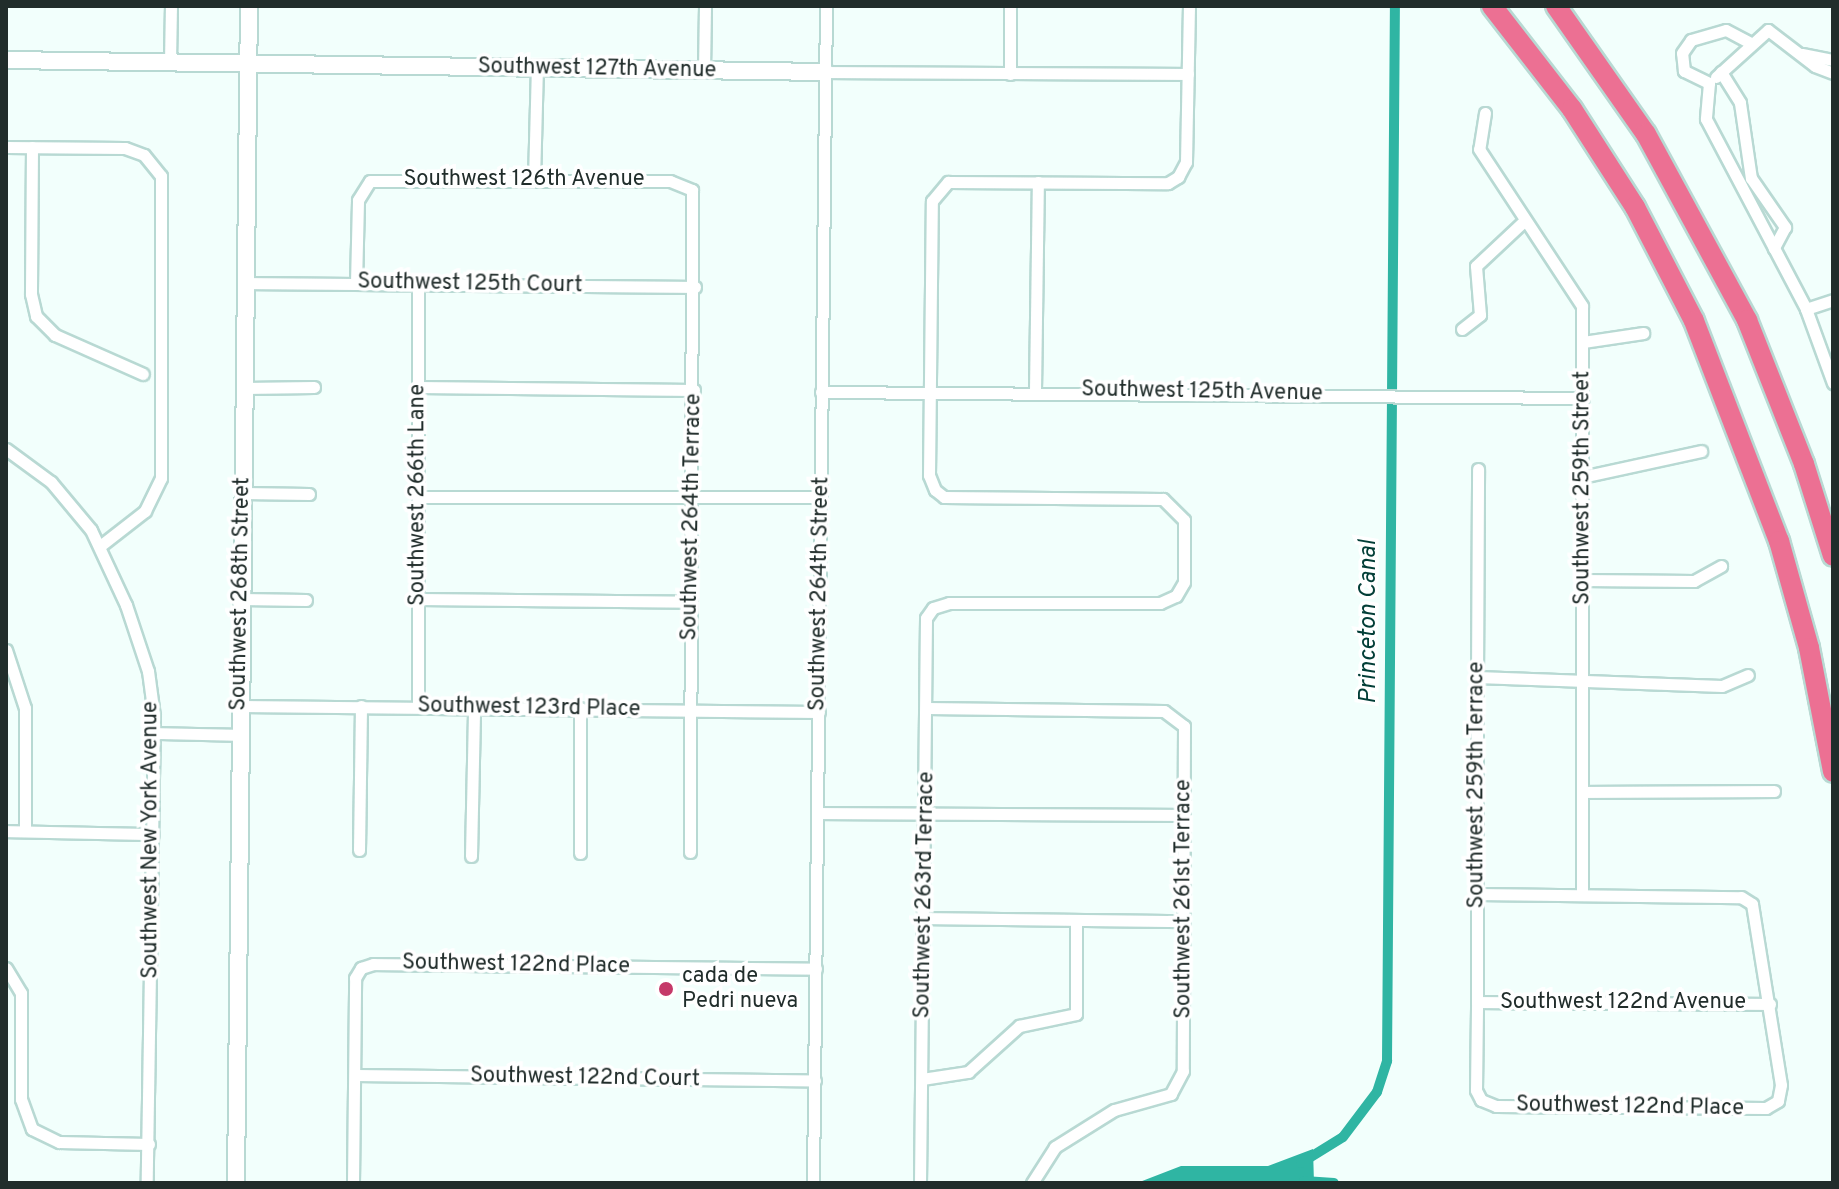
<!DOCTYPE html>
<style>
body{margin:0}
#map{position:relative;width:1839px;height:1189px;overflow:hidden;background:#f2fffc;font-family:Overpass,sans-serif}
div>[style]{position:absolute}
.water>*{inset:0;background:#2fb5a3}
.canal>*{height:10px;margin:-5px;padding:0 5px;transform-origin:5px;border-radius:5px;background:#2fb5a3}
.roads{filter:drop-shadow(2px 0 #b8d9d3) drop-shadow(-2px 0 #b8d9d3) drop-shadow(0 2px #b8d9d3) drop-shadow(0 -2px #b8d9d3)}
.street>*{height:11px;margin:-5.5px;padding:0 5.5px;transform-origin:5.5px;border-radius:5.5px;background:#fff}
.secondary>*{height:16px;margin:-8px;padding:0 8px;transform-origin:8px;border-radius:8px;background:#fff}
.highway>*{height:20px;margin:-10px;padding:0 10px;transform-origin:10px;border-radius:10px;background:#ec7093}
.dots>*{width:22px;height:22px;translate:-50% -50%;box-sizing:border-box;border:4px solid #fff;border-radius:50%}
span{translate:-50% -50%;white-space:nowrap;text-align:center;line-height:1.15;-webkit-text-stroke:7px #fff;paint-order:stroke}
.street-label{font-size:22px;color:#212d2b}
.poi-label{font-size:22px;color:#212d2b}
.left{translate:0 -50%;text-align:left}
.water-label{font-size:24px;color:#023e37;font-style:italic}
.frame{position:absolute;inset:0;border:8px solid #212d2b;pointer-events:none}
</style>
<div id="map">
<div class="water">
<div style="clip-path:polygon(1313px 1149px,1314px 1183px,1137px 1183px,1181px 1166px,1268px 1166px)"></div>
</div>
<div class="canal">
<div style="left:1301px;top:1163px;width:49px;rotate:-31.8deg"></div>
<div style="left:1343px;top:1137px;width:56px;rotate:-52.9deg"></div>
<div style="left:1377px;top:1092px;width:33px;rotate:-72deg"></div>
<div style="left:1387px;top:1061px;width:1055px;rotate:-89.57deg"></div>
<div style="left:1304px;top:1181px;width:30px;rotate:4deg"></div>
</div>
<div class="roads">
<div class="street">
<div style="left:1010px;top:6px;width:68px;rotate:90deg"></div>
<div style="left:1802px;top:54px;width:32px;rotate:11deg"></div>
<div style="left:170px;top:62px;width:56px;rotate:-89deg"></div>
<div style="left:704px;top:70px;width:64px;rotate:-89.1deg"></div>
<div style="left:825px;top:72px;width:363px;rotate:0.3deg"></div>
<div style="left:1721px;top:72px;width:36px;rotate:58deg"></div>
<div style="left:1740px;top:103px;width:76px;rotate:81.7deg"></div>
<div style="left:1751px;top:178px;width:60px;rotate:55.2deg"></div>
<div style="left:1785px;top:227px;width:24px;rotate:118deg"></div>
<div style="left:1716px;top:77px;width:70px;rotate:-42.1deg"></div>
<div style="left:1768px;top:30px;width:59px;rotate:37.5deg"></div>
<div style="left:1815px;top:66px;width:19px;rotate:21deg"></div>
<div style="left:1709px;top:83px;width:36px;rotate:95deg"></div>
<div style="left:1706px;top:119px;width:215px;rotate:62.2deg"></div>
<div style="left:1806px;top:309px;width:79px;rotate:70deg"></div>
<div style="left:1709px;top:83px;width:28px;rotate:-154deg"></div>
<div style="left:1684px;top:71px;width:18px;rotate:-96deg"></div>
<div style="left:1682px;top:53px;width:16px;rotate:-55deg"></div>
<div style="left:1691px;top:40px;width:36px;rotate:-16deg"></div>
<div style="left:1726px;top:30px;width:27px;rotate:28deg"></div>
<div style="left:1485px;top:113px;width:36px;rotate:99deg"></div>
<div style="left:1479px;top:149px;width:188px;rotate:56.7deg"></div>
<div style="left:1582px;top:306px;width:589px;rotate:90deg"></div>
<div style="left:6px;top:147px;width:119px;rotate:0.5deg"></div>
<div style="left:125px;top:148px;width:20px;rotate:20deg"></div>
<div style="left:144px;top:155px;width:27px;rotate:51deg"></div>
<div style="left:161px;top:176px;width:302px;rotate:90deg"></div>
<div style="left:161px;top:478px;width:37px;rotate:116deg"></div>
<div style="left:145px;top:511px;width:57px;rotate:142.1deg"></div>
<div style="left:32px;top:147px;width:147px;rotate:90.4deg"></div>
<div style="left:31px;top:294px;width:23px;rotate:77deg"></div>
<div style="left:36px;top:316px;width:27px;rotate:45deg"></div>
<div style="left:55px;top:335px;width:96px;rotate:23.9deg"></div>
<div style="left:534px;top:180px;width:112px;rotate:-88.5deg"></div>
<div style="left:245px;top:283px;width:450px;rotate:0.5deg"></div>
<div style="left:356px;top:283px;width:83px;rotate:-88.6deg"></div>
<div style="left:358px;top:200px;width:22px;rotate:-58deg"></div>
<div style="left:370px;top:181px;width:300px"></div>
<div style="left:670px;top:181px;width:24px;rotate:22deg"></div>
<div style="left:692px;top:190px;width:662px;rotate:90.17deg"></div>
<div style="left:1806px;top:309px;width:28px;rotate:-18deg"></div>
<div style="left:1462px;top:329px;width:23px;rotate:-38deg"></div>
<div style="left:1480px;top:315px;width:49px;rotate:-94.7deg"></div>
<div style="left:1476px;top:266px;width:67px;rotate:-43.2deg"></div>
<div style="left:1583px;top:342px;width:61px;rotate:-8.5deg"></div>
<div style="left:418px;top:387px;width:276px;rotate:0.6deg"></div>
<div style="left:244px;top:388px;width:70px;rotate:-0.8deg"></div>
<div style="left:1035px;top:390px;width:208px;rotate:-89.2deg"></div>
<div style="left:821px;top:392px;width:762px;rotate:0.45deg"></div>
<div style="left:6px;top:449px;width:56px;rotate:36.3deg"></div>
<div style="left:51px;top:482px;width:62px;rotate:50.2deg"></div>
<div style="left:91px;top:530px;width:83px;rotate:65deg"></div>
<div style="left:126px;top:605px;width:70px;rotate:71.6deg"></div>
<div style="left:148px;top:671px;width:45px;rotate:82.4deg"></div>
<div style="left:154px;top:716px;width:467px;rotate:90.9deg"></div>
<div style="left:1582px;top:477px;width:122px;rotate:-12.3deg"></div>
<div style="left:243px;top:493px;width:66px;rotate:0.9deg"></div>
<div style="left:418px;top:497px;width:403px"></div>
<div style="left:1582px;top:580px;width:112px;rotate:0.5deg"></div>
<div style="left:1694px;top:581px;width:31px;rotate:-29deg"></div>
<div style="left:241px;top:599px;width:65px;rotate:0.9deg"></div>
<div style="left:418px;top:599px;width:273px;rotate:0.6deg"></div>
<div style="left:6px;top:650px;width:61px;rotate:71.9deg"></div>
<div style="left:25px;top:708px;width:123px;rotate:90deg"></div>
<div style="left:1477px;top:677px;width:245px;rotate:2.1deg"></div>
<div style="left:1722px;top:686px;width:28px;rotate:-23deg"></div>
<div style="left:240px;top:706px;width:579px;rotate:0.59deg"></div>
<div style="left:418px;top:707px;width:423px;rotate:-90deg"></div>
<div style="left:927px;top:708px;width:237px;rotate:0.7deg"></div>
<div style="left:1164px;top:711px;width:25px;rotate:37deg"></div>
<div style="left:1184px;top:726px;width:345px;rotate:90.2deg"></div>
<div style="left:1183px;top:1071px;width:26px;rotate:118deg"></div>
<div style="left:1171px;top:1094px;width:59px;rotate:164.3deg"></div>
<div style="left:1114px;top:1110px;width:70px;rotate:147.9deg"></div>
<div style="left:1055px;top:1147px;width:43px;rotate:122.6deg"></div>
<div style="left:154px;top:733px;width:86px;rotate:1.3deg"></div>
<div style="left:1582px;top:792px;width:192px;rotate:-0.3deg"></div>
<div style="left:817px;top:813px;width:367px;rotate:0.3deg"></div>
<div style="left:6px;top:831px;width:147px;rotate:1.2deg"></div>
<div style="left:359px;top:850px;width:144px;rotate:-89.2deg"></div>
<div style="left:580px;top:853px;width:145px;rotate:-90deg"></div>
<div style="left:471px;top:856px;width:149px;rotate:-88.8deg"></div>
<div style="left:1477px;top:894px;width:264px;rotate:0.7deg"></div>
<div style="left:1741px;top:897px;width:13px;rotate:32deg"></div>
<div style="left:1752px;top:904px;width:183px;rotate:80.9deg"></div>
<div style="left:1781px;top:1085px;width:16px;rotate:101deg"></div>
<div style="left:1778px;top:1101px;width:14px;rotate:150deg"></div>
<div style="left:1766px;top:1108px;width:270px;rotate:-179.6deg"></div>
<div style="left:1496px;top:1106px;width:16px;rotate:-158deg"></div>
<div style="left:1481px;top:1100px;width:11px;rotate:-117deg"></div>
<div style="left:1476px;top:1090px;width:88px;rotate:-89.3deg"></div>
<div style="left:1477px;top:1002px;width:325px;rotate:-90deg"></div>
<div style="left:1477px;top:677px;width:208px;rotate:-89.7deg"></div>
<div style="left:924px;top:918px;width:259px;rotate:0.7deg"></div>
<div style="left:6px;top:968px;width:29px;rotate:59deg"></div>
<div style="left:21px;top:993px;width:106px;rotate:90deg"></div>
<div style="left:21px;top:1099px;width:32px;rotate:70deg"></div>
<div style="left:32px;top:1129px;width:30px;rotate:26deg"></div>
<div style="left:59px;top:1142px;width:90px;rotate:1.3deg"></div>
<div style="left:1477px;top:1002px;width:293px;rotate:0.4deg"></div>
<div style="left:355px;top:1075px;width:460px;rotate:0.7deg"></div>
<div style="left:922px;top:1079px;width:47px;rotate:-8.7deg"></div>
<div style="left:968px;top:1072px;width:69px;rotate:-42deg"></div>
<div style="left:1019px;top:1026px;width:58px;rotate:-11.9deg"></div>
<div style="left:1076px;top:1014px;width:94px;rotate:-90deg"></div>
<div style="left:353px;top:1183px;width:205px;rotate:-89.4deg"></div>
<div style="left:355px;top:978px;width:12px;rotate:-59deg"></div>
<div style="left:361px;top:968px;width:13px;rotate:-18deg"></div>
<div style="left:373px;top:964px;width:443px;rotate:0.6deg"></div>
<div style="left:813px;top:1183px;width:1177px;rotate:-89.37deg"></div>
<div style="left:920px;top:1183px;width:565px;rotate:-89.39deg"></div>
<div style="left:926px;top:618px;width:12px;rotate:-55deg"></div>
<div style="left:933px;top:608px;width:17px;rotate:-17deg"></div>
<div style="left:949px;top:603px;width:211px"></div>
<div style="left:1160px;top:603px;width:17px;rotate:-24deg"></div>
<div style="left:1176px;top:596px;width:16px;rotate:-60deg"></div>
<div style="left:1184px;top:582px;width:62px;rotate:-90deg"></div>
<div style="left:1184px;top:520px;width:30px;rotate:-135deg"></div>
<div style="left:1163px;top:499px;width:219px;rotate:-179.5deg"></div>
<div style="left:944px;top:497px;width:11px;rotate:-142deg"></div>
<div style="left:935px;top:490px;width:16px;rotate:-112deg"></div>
<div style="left:929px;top:475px;width:274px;rotate:-89.4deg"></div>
<div style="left:932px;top:201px;width:25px;rotate:-50deg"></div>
<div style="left:948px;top:182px;width:220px;rotate:0.3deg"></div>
<div style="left:1168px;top:183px;width:12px;rotate:-31deg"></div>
<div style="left:1178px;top:177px;width:17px;rotate:-62deg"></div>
<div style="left:1186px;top:162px;width:156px;rotate:-88.9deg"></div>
</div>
<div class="secondary">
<div style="left:6px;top:60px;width:819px;rotate:0.84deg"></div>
<div style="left:236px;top:1183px;width:1177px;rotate:-89.37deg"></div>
</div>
<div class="highway">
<div style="left:1492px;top:6px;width:130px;rotate:52.2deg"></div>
<div style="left:1572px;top:109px;width:117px;rotate:57.3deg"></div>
<div style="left:1635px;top:207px;width:128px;rotate:62.6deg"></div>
<div style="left:1694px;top:321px;width:236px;rotate:68.9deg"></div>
<div style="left:1779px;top:541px;width:111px;rotate:74.3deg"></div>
<div style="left:1809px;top:648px;width:126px;rotate:79deg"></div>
<div style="left:1556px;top:6px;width:156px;rotate:54.9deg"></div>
<div style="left:1646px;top:134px;width:212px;rotate:61.5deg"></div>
<div style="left:1747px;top:320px;width:155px;rotate:68.4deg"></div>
<div style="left:1804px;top:464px;width:96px;rotate:72.5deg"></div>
</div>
</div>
<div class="dots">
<div style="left:666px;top:989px;background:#c53969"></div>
</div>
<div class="street-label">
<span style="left:597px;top:69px;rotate:1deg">Southwest 127th Avenue</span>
<span style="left:524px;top:180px">Southwest 126th Avenue</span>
<span style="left:470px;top:284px;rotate:1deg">Southwest 125th Court</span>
<span style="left:1202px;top:392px;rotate:1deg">Southwest 125th Avenue</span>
<span style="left:1583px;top:488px;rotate:-90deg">Southwest 259th Street</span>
<span style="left:418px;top:495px;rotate:-90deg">Southwest 266th Lane</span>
<span style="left:692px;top:517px;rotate:-89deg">Southwest 264th Terrace</span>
<span style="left:241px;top:594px;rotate:-89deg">Southwest 268th Street</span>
<span style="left:820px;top:594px;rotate:-89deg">Southwest 264th Street</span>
<span style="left:529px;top:708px;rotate:1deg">Southwest 123rd Place</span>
<span style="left:1477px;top:785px;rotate:-90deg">Southwest 259th Terrace</span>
<span style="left:151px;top:840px;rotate:-90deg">Southwest New York Avenue</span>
<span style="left:925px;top:895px;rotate:-89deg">Southwest 263rd Terrace</span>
<span style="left:1184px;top:899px;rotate:-90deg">Southwest 261st Terrace</span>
<span style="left:516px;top:965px;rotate:1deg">Southwest 122nd Place</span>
<span style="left:1623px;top:1003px">Southwest 122nd Avenue</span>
<span style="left:585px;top:1078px;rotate:1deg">Southwest 122nd Court</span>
<span style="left:1630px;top:1107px;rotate:1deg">Southwest 122nd Place</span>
</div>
<div class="poi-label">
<span class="left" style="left:682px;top:989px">cada de<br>Pedri nueva</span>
</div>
<div class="water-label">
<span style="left:1370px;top:622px;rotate:-90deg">Princeton Canal</span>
</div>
<div class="frame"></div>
</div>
